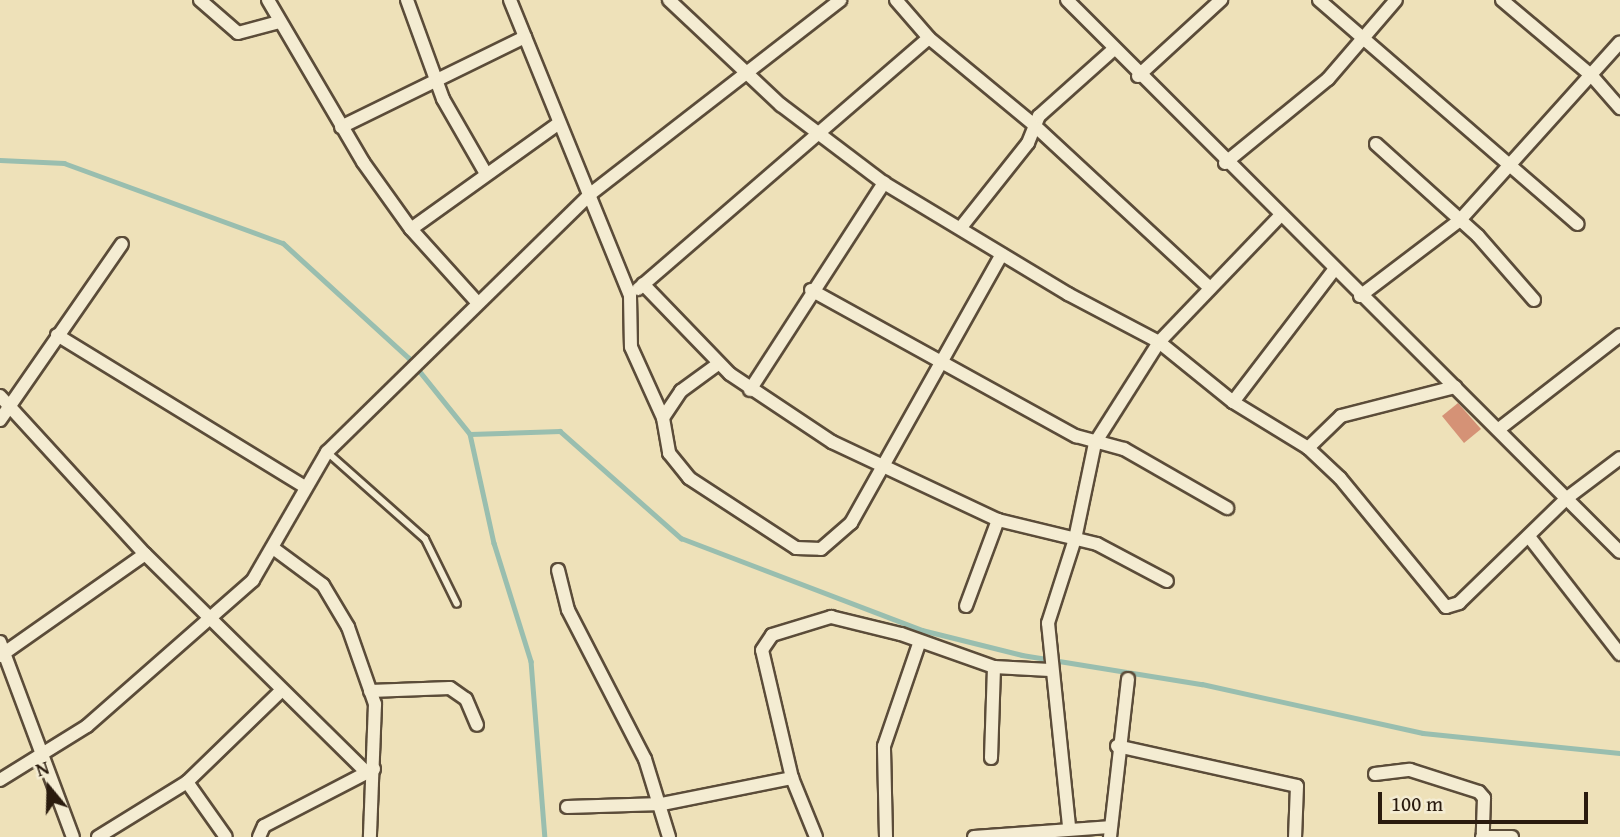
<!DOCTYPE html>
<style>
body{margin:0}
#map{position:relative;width:1620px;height:837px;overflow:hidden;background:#eee1b9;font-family:"Gentium Book Plus",serif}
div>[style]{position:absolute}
.stream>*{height:4.5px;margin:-2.25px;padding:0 2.25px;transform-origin:2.25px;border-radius:2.25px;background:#99beaf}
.building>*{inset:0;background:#d59276}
.roads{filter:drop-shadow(2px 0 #5b4c39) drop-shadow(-2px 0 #5b4c39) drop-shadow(0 2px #5b4c39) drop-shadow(0 -2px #5b4c39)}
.service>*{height:6px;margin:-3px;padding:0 3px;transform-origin:3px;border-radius:3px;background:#f4ecd2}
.minor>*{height:12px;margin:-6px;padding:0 6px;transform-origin:6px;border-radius:6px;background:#f4ecd2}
span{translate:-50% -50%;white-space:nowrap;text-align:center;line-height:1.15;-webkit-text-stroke:5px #f4ecd2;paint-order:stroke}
.north{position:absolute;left:14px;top:753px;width:70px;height:70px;-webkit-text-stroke:5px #f4ecd2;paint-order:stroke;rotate:341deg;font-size:19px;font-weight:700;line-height:28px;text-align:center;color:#2a1b0e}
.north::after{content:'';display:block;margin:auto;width:24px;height:32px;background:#2a1b0e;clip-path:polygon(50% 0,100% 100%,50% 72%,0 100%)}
.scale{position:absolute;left:1378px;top:792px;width:210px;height:32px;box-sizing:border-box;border:4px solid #2a1b0e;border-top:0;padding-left:9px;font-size:21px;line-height:24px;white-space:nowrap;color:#2a1b0e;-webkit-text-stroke:5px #f4ecd2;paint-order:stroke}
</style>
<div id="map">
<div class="stream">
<div style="left:0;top:160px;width:64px;rotate:2.7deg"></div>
<div style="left:64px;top:163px;width:233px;rotate:20.1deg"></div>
<div style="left:283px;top:243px;width:171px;rotate:42.4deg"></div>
<div style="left:409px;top:358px;width:97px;rotate:51.2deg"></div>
<div style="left:470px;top:434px;width:90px;rotate:-1.9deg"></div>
<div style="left:560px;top:431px;width:162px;rotate:41.5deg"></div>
<div style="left:681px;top:538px;width:258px;rotate:20.9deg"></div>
<div style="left:922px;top:630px;width:103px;rotate:14deg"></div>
<div style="left:1022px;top:655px;width:182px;rotate:9.2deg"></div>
<div style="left:1202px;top:684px;width:226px;rotate:12.5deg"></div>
<div style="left:1423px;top:733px;width:198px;rotate:5.8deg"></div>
<div style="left:470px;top:434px;width:112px;rotate:77.6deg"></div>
<div style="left:494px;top:543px;width:124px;rotate:72.6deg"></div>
<div style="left:531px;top:661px;width:177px;rotate:85.5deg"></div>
</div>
<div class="building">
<div style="clip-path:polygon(1458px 403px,1481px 429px,1464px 443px,1442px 416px)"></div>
</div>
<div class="roads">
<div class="service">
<div style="left:327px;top:452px;width:131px;rotate:41.6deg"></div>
<div style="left:425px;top:539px;width:72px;rotate:63.8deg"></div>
</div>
<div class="minor">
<div style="left:200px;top:0;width:50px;rotate:41deg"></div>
<div style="left:238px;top:33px;width:42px;rotate:-15deg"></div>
<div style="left:268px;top:0;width:188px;rotate:59.6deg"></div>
<div style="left:363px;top:162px;width:82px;rotate:54.4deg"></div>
<div style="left:411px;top:229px;width:98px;rotate:47.9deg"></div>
<div style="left:407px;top:0;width:105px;rotate:70deg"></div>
<div style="left:443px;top:99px;width:84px;rotate:60.1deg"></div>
<div style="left:510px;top:0;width:319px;rotate:67.9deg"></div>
<div style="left:630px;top:296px;width:51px;rotate:88.9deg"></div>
<div style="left:631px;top:347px;width:78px;rotate:65.7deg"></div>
<div style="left:669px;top:0;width:154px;rotate:43.2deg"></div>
<div style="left:781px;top:105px;width:129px;rotate:37.1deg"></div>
<div style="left:884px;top:183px;width:215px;rotate:31.1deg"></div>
<div style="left:1068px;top:294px;width:103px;rotate:27.8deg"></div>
<div style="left:1159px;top:342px;width:95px;rotate:39deg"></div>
<div style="left:1233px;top:402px;width:88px;rotate:31.5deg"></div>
<div style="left:1308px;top:448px;width:44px;rotate:43.2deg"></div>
<div style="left:1340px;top:478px;width:167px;rotate:50.6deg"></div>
<div style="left:1446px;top:607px;width:14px;rotate:-17deg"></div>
<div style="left:1459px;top:603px;width:151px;rotate:-44.2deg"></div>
<div style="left:1567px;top:498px;width:66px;rotate:-37deg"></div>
<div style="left:896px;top:0;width:50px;rotate:49deg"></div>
<div style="left:929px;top:38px;width:136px;rotate:39.6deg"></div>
<div style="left:1034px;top:125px;width:240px;rotate:42.8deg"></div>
<div style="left:1067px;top:0;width:781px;rotate:44.95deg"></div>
<div style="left:1319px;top:0;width:342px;rotate:40.9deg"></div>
<div style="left:1502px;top:0;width:118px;rotate:40.2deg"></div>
<div style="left:1592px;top:76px;width:43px;rotate:48.8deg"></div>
<div style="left:1138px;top:76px;width:113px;rotate:-42.5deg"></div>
<div style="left:341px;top:127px;width:205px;rotate:-26.1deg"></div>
<div style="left:1376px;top:144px;width:137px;rotate:42deg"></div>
<div style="left:1478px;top:236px;width:85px;rotate:48.8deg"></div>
<div style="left:1225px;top:163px;width:133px;rotate:-39.2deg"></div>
<div style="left:1328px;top:79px;width:104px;rotate:-49.3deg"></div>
<div style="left:962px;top:226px;width:106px;rotate:-51.5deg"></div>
<div style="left:1028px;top:143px;width:29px;rotate:-68deg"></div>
<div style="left:1039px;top:116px;width:101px;rotate:-41.8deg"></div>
<div style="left:411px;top:229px;width:182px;rotate:-35.6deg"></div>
<div style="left:643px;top:284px;width:125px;rotate:46deg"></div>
<div style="left:730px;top:374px;width:123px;rotate:33.7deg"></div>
<div style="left:832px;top:442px;width:183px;rotate:25.2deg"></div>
<div style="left:998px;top:520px;width:102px;rotate:13.6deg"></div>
<div style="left:1097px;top:544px;width:79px;rotate:27.9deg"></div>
<div style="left:638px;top:289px;width:384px;rotate:-40.8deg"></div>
<div style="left:811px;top:290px;width:303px;rotate:28.9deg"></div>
<div style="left:1076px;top:436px;width:50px;rotate:15.2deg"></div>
<div style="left:1124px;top:449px;width:119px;rotate:29.8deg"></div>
<div style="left:1360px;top:296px;width:126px;rotate:-37.2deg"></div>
<div style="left:1460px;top:220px;width:239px;rotate:-48deg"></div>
<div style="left:57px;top:335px;width:289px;rotate:31.5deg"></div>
<div style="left:718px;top:364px;width:46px;rotate:143.9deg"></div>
<div style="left:681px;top:391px;width:32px;rotate:124deg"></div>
<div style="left:663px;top:418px;width:36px;rotate:80deg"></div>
<div style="left:669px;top:453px;width:32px;rotate:51deg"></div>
<div style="left:689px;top:478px;width:128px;rotate:33.2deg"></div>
<div style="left:796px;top:548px;width:25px;rotate:2deg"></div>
<div style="left:821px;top:549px;width:40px;rotate:-41deg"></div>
<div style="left:851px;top:523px;width:308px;rotate:-60.7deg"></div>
<div style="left:750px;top:390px;width:247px;rotate:-57.1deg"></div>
<div style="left:0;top:396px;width:214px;rotate:47.5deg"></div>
<div style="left:145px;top:554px;width:312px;rotate:44.6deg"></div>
<div style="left:1233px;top:402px;width:165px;rotate:-52.6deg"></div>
<div style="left:0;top:420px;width:214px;rotate:-55.3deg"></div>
<div style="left:1499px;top:429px;width:153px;rotate:-37.8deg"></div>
<div style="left:1308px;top:448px;width:46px;rotate:-44.1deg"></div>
<div style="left:1341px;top:416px;width:118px;rotate:-14.3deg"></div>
<div style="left:1530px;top:538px;width:147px;rotate:52.2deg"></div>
<div style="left:273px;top:548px;width:62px;rotate:36.5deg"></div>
<div style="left:323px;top:585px;width:49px;rotate:59.2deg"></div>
<div style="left:348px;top:627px;width:82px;rotate:70.7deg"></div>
<div style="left:375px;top:704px;width:133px;rotate:92.2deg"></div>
<div style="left:558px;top:570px;width:41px;rotate:76deg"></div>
<div style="left:568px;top:610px;width:168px;rotate:62.7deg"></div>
<div style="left:645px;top:759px;width:82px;rotate:72.9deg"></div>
<div style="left:966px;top:606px;width:92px;rotate:-69.6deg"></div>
<div style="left:0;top:642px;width:208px;rotate:69.5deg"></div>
<div style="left:0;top:656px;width:177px;rotate:-35.1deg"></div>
<div style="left:370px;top:691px;width:80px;rotate:-2.1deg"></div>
<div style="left:450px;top:688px;width:19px;rotate:35deg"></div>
<div style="left:466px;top:699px;width:28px;rotate:67deg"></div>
<div style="left:1117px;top:746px;width:184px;rotate:12.5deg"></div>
<div style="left:1297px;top:786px;width:51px;rotate:92.2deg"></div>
<div style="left:991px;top:758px;width:91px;rotate:-88.1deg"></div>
<div style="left:1375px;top:774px;width:35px;rotate:-7deg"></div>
<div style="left:1410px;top:770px;width:72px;rotate:17.7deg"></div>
<div style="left:1479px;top:792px;width:8px;rotate:50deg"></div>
<div style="left:1484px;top:798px;width:35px;rotate:92deg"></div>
<div style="left:0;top:780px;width:102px;rotate:-31.8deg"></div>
<div style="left:87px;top:726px;width:221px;rotate:-41.3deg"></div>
<div style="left:253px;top:580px;width:148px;rotate:-60deg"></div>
<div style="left:327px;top:452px;width:367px;rotate:-44.4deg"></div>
<div style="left:589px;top:195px;width:318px;rotate:-37.8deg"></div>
<div style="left:187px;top:782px;width:67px;rotate:54.7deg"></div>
<div style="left:567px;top:807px;width:95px;rotate:-1.8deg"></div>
<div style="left:662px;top:804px;width:133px;rotate:-11.3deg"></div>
<div style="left:1069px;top:826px;width:204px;rotate:-95.9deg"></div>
<div style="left:1048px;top:623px;width:88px;rotate:-72.2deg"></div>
<div style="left:1075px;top:539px;width:98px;rotate:-78.2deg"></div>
<div style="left:1095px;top:443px;width:120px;rotate:-57.6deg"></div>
<div style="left:1159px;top:342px;width:173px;rotate:-46.2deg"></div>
<div style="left:98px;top:837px;width:105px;rotate:-31.7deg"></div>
<div style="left:187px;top:782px;width:132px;rotate:-44.1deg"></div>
<div style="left:259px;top:837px;width:12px;rotate:-66deg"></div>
<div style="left:264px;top:826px;width:124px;rotate:-27.4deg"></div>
<div style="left:816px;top:837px;width:64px;rotate:-112.1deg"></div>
<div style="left:792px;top:778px;width:131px;rotate:-103.2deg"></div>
<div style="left:762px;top:650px;width:18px;rotate:-56deg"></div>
<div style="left:772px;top:635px;width:62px;rotate:-17deg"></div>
<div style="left:831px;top:617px;width:72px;rotate:13.7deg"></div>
<div style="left:901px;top:634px;width:99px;rotate:19.5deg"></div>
<div style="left:994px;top:667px;width:56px;rotate:3.1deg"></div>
<div style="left:886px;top:837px;width:91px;rotate:-91.3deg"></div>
<div style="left:884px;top:746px;width:108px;rotate:-71.1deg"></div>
<div style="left:974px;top:837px;width:135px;rotate:-4.2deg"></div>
<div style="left:1110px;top:837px;width:159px;rotate:-83.5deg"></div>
<div style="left:1482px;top:837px;width:30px"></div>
</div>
</div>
<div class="north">N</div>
<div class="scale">100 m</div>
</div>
